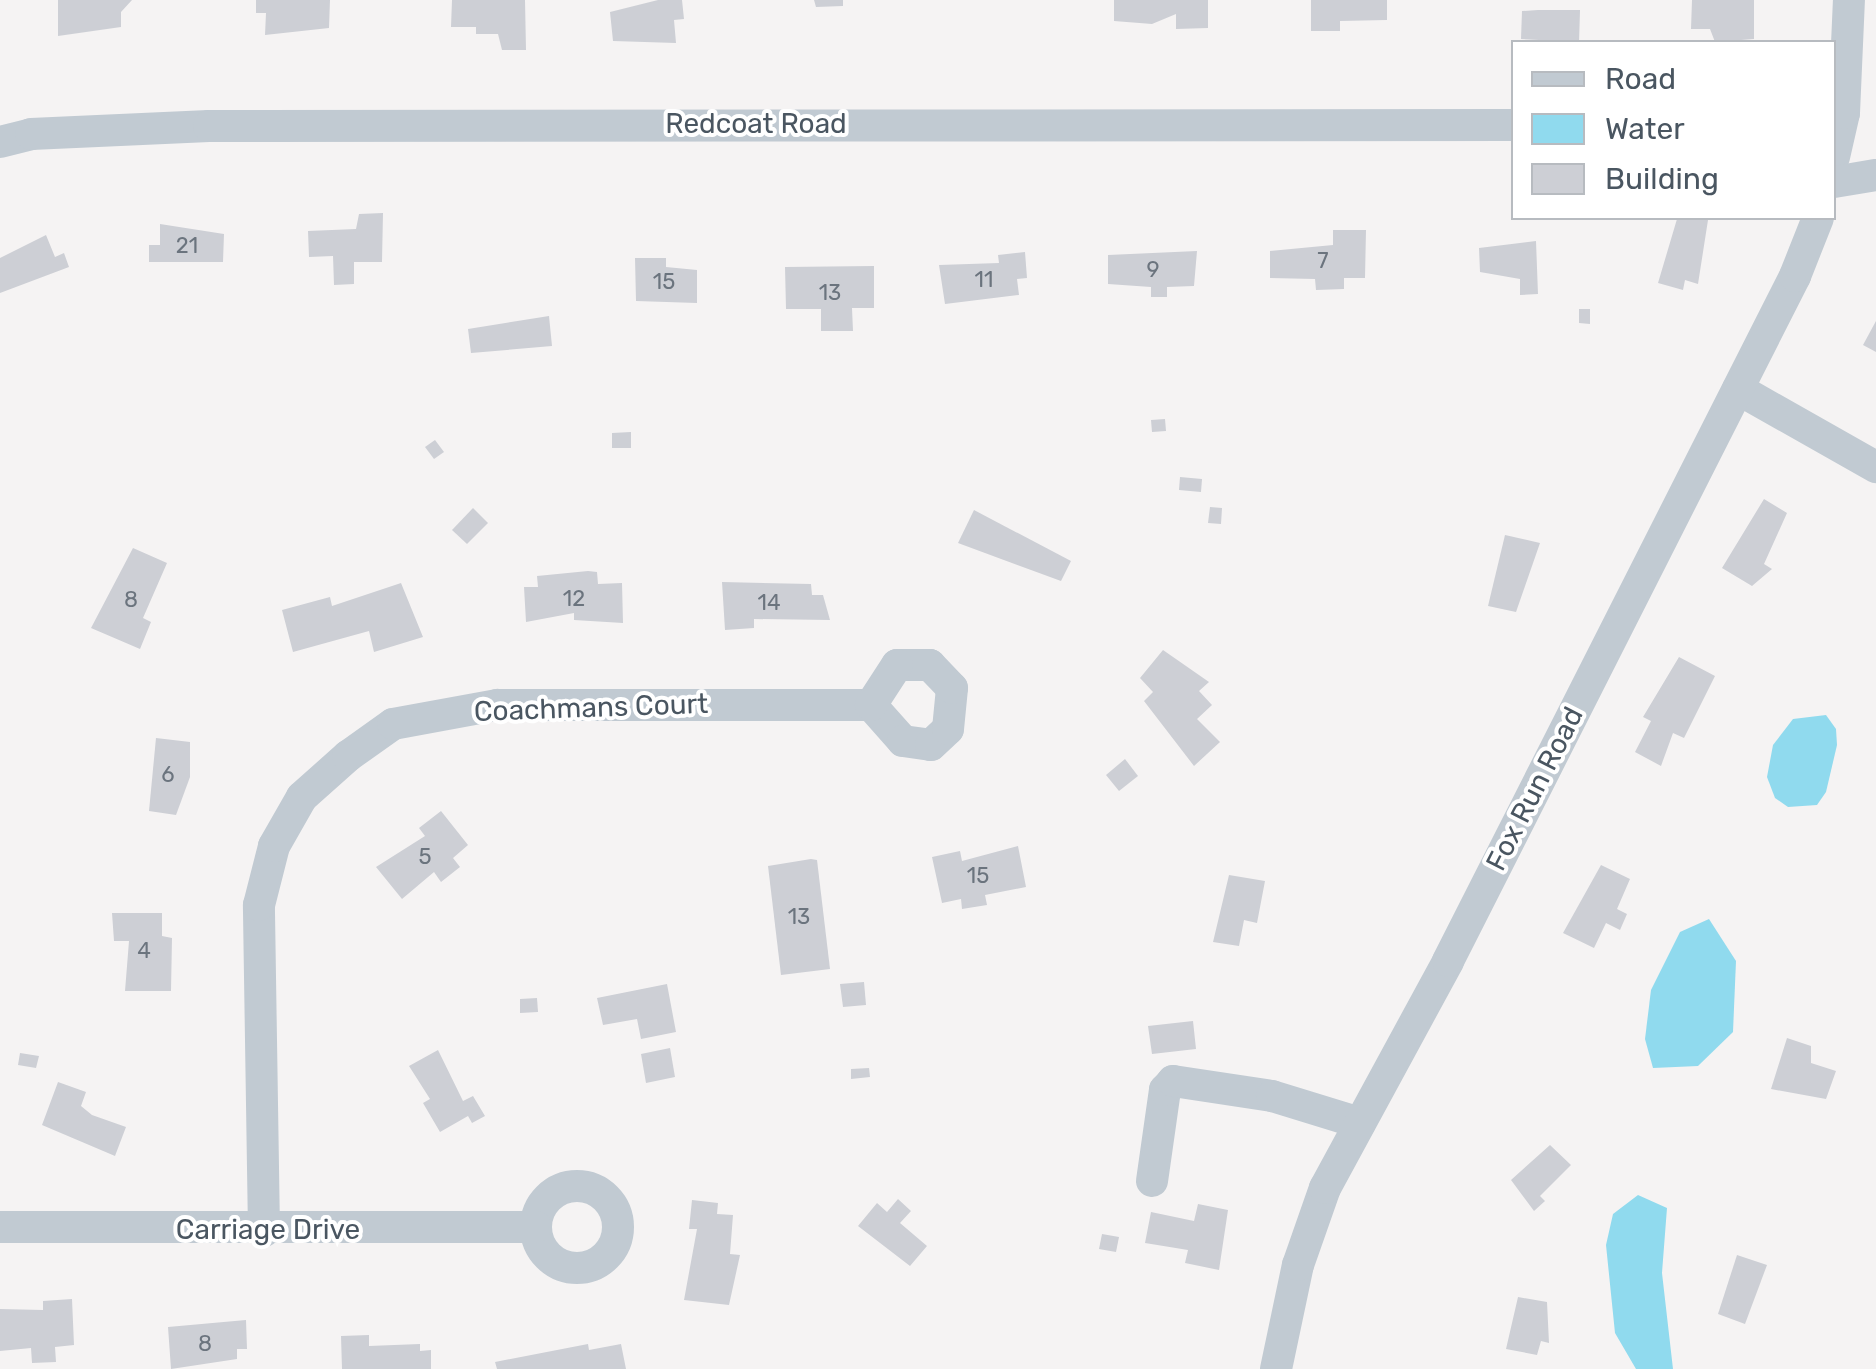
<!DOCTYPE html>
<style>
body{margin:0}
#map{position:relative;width:1876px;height:1369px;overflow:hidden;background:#f5f3f3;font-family:Rubik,sans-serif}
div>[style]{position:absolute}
.water>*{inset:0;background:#90daee}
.building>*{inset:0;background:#cdcfd5}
.minor>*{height:32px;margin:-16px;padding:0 16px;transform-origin:16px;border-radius:16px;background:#c1cad2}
.minor>.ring{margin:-16px;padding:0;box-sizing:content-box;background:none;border:32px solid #c1cad2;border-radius:50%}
span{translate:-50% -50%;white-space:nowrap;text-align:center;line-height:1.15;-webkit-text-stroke:8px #fff;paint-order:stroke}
.number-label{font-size:22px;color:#6b747e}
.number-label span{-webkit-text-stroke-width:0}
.street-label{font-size:28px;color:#4a5661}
.legend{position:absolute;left:1511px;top:40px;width:325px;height:180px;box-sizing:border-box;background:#fff;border:2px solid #b7bbc0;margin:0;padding:12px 18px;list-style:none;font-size:30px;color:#4a5661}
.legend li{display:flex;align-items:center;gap:20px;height:50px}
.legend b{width:50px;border:2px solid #b7bbc0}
</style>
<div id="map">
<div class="water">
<div style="clip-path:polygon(1826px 715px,1836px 729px,1837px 745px,1826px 792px,1817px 805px,1788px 807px,1775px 798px,1767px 777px,1773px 745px,1793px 719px)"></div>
<div style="clip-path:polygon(1709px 919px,1736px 961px,1733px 1032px,1698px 1066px,1653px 1068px,1645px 1039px,1651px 990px,1680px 932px)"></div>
<div style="clip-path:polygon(1638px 1195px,1667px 1208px,1662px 1273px,1673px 1369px,1636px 1369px,1615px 1333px,1606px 1245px,1613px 1214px)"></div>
</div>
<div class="building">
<div style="clip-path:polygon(58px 0,132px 0,121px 12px,121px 27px,58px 36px)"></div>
<div style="clip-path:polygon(256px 0,330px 0,329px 28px,265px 35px,266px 13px,256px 13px)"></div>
<div style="clip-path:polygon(452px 0,525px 0,526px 50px,502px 50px,498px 34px,476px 34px,476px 27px,451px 27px)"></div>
<div style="clip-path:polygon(658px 0,682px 0,684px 19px,674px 20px,676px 43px,613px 41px,610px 12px)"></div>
<div style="clip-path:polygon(814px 0,843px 0,843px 6px,816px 7px)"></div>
<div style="clip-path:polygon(1114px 0,1208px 0,1208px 28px,1176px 29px,1176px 14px,1152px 24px,1114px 21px)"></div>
<div style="clip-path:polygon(1311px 0,1387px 0,1387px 20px,1340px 21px,1340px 31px,1311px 31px)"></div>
<div style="clip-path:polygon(1692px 0,1754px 0,1754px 39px,1715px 42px,1710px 29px,1691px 29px)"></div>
<div style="clip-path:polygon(1538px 10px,1580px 10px,1579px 42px,1521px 39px,1522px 11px)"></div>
<div style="clip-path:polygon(383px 213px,382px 262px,354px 262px,354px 284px,334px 285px,333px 256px,309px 257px,308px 231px,356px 229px,359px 214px)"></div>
<div style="clip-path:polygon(1677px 219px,1708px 220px,1698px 284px,1685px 280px,1683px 290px,1658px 283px)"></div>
<div style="clip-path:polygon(160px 224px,224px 234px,223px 262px,149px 262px,149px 245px,160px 245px)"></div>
<div style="clip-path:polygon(1333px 230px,1366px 230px,1365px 278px,1344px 278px,1344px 289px,1316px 290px,1315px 279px,1270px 278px,1270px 251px,1333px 245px)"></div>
<div style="clip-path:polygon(46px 235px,55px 257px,64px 253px,69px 267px,0 293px,0 258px)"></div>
<div style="clip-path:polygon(1536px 241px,1538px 294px,1520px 295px,1520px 279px,1480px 272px,1479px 248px)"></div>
<div style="clip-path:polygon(1197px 251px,1194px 286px,1167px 287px,1167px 297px,1151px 297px,1151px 287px,1108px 284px,1108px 255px)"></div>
<div style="clip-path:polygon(1025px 252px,1027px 278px,1017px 279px,1019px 295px,945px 304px,939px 265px,999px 263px,998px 255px)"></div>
<div style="clip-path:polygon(635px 258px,666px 258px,666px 267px,697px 270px,697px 303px,636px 301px)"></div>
<div style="clip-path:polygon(874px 266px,874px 308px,852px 308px,853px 331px,821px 331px,821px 309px,786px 309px,785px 267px)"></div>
<div style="clip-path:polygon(1579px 309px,1590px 309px,1590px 324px,1579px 323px)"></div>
<div style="clip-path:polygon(549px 316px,552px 346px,471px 353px,468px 329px)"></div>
<div style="clip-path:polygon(1876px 321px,1876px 352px,1863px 345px)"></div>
<div style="clip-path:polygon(1165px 419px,1166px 431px,1152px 432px,1151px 420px)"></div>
<div style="clip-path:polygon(631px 432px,631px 448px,612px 448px,612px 433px)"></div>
<div style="clip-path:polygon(435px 440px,444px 452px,434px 459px,425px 447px)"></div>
<div style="clip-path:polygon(1180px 477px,1202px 479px,1201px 492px,1179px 490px)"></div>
<div style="clip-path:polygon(1764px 499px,1787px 513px,1764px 564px,1772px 569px,1752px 586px,1722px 568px)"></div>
<div style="clip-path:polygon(1210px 507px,1222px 508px,1221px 524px,1208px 523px)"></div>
<div style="clip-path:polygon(473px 508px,488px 523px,467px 544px,452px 530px)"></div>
<div style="clip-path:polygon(974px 510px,1071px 561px,1061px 581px,958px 543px)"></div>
<div style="clip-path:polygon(1505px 535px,1540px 543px,1516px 612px,1488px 606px)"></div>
<div style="clip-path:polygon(133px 548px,167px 563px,143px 618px,151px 622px,140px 649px,91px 628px)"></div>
<div style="clip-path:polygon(588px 571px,597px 572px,598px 584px,622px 583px,623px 623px,574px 620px,574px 613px,526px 622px,524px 587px,538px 587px,537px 576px)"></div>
<div style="clip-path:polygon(722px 582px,811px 584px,812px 595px,823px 595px,830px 620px,754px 619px,754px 628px,725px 630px)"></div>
<div style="clip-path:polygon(401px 583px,423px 637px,374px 652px,369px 631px,293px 652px,282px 610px,330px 597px,332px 606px)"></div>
<div style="clip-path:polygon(1163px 650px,1209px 682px,1199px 691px,1212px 705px,1197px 719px,1220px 742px,1194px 766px,1144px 701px,1153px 692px,1140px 678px)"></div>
<div style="clip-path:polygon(1679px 657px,1715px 676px,1684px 738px,1673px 733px,1661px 766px,1635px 752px,1651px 721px,1643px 717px)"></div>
<div style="clip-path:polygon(156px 738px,190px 742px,190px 777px,176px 815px,149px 811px)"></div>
<div style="clip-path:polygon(1125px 759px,1138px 776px,1119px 791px,1106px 775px)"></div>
<div style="clip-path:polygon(441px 811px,468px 845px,453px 858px,460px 867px,441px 882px,434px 872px,402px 899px,376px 867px,425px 836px,419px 828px)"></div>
<div style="clip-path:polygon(1018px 846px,1026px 887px,985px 895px,987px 905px,962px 909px,961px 899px,942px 903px,932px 857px,960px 851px,962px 861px)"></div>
<div style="clip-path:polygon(811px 859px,817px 860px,830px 969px,781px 975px,768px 866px)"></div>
<div style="clip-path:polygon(1601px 865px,1630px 879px,1617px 909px,1627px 914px,1620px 930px,1606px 923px,1594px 948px,1563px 933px)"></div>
<div style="clip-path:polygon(1229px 875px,1265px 881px,1257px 923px,1244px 920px,1239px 946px,1213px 942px)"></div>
<div style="clip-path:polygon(112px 913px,162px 913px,162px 936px,172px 938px,171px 991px,125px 991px,129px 941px,114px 941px)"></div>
<div style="clip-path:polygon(864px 982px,866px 1005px,843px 1007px,840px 984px)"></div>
<div style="clip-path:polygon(667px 984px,676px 1032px,641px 1039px,637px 1019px,603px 1025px,597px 998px)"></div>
<div style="clip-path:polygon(537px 998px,538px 1012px,520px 1013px,520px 999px)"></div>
<div style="clip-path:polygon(1193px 1021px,1196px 1049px,1152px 1054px,1148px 1026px)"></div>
<div style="clip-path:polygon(1787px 1038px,1811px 1046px,1811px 1063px,1836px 1071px,1826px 1099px,1771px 1089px)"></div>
<div style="clip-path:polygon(670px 1048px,675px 1077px,646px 1083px,641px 1054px)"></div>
<div style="clip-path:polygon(438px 1050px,463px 1101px,473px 1096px,485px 1116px,472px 1123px,468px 1116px,440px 1132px,423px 1103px,430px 1099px,409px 1066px)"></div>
<div style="clip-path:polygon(20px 1053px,39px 1056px,36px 1068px,18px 1065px)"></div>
<div style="clip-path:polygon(869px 1068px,870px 1077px,851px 1079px,851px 1069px)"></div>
<div style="clip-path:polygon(58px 1082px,86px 1092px,81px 1106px,92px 1115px,126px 1127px,115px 1156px,42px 1125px)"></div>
<div style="clip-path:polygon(1550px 1145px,1571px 1165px,1540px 1196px,1545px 1201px,1534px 1211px,1511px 1180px)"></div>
<div style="clip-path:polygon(898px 1199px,911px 1211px,900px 1223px,927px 1246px,910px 1266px,858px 1226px,877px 1203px,887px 1212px)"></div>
<div style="clip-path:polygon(692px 1200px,718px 1203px,717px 1214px,733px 1215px,730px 1254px,740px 1255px,729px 1305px,684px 1300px,697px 1229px,689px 1229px)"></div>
<div style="clip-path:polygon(1198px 1204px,1228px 1210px,1219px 1270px,1185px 1263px,1188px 1250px,1145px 1243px,1151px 1212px,1194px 1221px)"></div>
<div style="clip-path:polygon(1102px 1234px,1119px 1237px,1116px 1252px,1099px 1249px)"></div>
<div style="clip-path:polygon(1737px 1255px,1767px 1265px,1745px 1324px,1718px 1314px)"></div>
<div style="clip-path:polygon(1518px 1297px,1547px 1302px,1549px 1343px,1541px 1341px,1537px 1355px,1506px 1349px)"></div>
<div style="clip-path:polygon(72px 1299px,74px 1345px,55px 1347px,56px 1362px,32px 1363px,31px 1348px,0 1351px,0 1309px,43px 1310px,43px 1301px)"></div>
<div style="clip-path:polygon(246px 1320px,247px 1349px,237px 1349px,237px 1359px,171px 1369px,168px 1327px)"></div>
<div style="clip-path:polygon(369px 1335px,369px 1346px,420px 1344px,420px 1351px,431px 1350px,431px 1369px,342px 1369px,341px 1336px)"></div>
<div style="clip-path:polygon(588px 1344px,589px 1350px,621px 1344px,626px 1369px,497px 1369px,495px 1362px)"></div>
</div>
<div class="minor">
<div style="left:0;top:142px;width:32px;rotate:-14deg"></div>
<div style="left:31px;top:134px;width:178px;rotate:-2.6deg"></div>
<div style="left:209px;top:126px;width:1305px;rotate:-0.04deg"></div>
<div style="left:1834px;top:157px;width:45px;rotate:-77.2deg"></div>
<div style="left:1844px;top:113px;width:113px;rotate:-87.5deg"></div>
<div style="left:1834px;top:182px;width:43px;rotate:-9.5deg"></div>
<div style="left:1738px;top:389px;width:159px;rotate:29.5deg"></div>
<div style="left:1152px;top:1181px;width:92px;rotate:-81.9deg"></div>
<div style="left:1165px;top:1090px;width:12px;rotate:-48deg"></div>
<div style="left:1173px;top:1081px;width:100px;rotate:8.6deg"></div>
<div style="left:1272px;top:1096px;width:92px;rotate:17.1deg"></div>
<div class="ring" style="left:536px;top:1186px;width:50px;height:50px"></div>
<div style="left:0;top:1227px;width:536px"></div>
<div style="left:264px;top:1231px;width:326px;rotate:-90.9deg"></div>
<div style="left:259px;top:905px;width:61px;rotate:-75.7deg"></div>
<div style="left:274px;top:846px;width:56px;rotate:-60.3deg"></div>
<div style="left:302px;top:797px;width:62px;rotate:-41.7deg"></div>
<div style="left:348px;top:756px;width:55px;rotate:-35.4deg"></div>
<div style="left:393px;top:724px;width:106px;rotate:-10.4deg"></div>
<div style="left:497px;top:705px;width:374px"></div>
<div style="left:871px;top:705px;width:48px;rotate:48.4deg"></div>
<div style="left:903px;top:741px;width:28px;rotate:8deg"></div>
<div style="left:931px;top:745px;width:23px;rotate:-43deg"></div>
<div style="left:948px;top:729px;width:41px;rotate:-84.4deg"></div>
<div style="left:952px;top:688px;width:32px;rotate:-134deg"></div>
<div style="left:930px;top:665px;width:33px;rotate:180deg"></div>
<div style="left:897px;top:665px;width:48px;rotate:123deg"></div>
<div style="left:1276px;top:1369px;width:106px;rotate:-78.1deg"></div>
<div style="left:1298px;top:1265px;width:82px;rotate:-70.7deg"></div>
<div style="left:1325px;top:1188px;width:258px;rotate:-61.5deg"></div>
<div style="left:1448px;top:961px;width:768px;rotate:-63.13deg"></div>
<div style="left:1795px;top:276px;width:62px;rotate:-68.4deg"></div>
</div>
<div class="number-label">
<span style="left:187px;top:246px">21</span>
<span style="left:1323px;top:261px">7</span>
<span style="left:1153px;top:270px">9</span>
<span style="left:984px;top:280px">11</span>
<span style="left:664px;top:282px">15</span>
<span style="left:830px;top:293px">13</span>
<span style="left:574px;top:599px">12</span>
<span style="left:131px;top:600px">8</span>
<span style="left:769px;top:603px">14</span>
<span style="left:168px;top:775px">6</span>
<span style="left:425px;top:857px">5</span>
<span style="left:978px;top:876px">15</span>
<span style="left:799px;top:917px">13</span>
<span style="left:144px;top:951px">4</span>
<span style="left:205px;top:1344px">8</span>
</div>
<div class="street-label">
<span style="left:756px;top:124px">Redcoat Road</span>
<span style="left:591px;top:708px;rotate:-2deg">Coachmans Court</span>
<span style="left:1535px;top:789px;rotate:-63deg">Fox Run Road</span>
<span style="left:268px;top:1230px">Carriage Drive</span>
</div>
<ul class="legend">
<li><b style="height:12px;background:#c1cad2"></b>Road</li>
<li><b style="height:28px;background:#90daee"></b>Water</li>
<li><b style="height:28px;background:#cdcfd5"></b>Building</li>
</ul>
</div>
